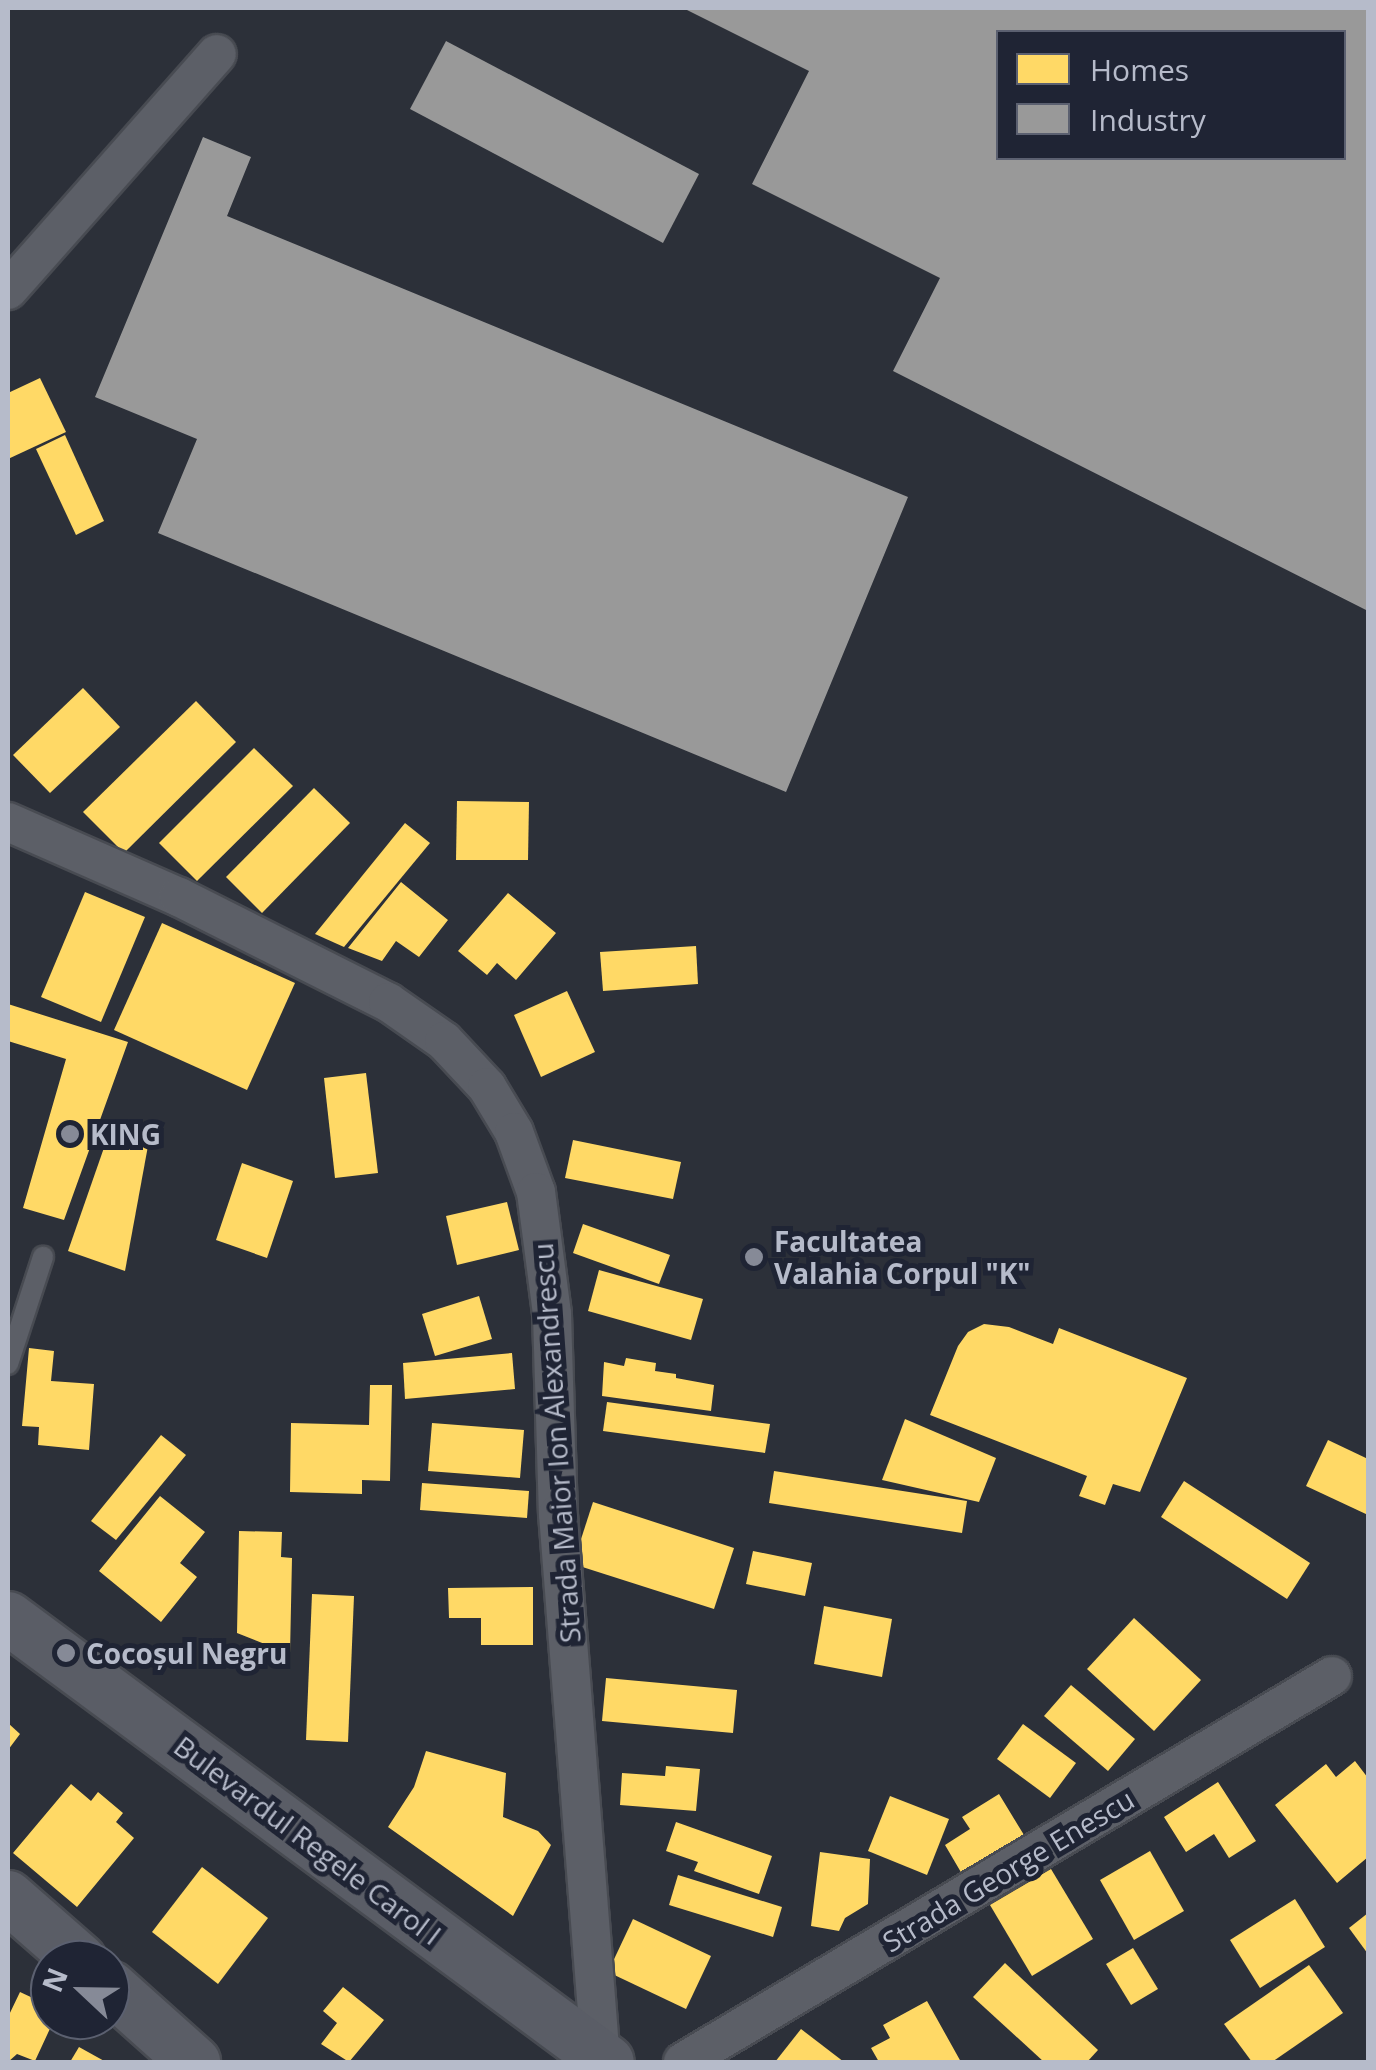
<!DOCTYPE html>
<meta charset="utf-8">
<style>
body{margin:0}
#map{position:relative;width:1376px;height:2070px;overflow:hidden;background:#2c3039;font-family:"Open Sans",sans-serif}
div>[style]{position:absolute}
.homes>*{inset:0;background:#ffd966}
.industry>*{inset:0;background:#999}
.roads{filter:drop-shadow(2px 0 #484b52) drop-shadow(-2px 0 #484b52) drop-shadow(0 2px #484b52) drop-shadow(0 -2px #484b52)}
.lane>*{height:20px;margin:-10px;padding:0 10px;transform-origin:10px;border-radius:10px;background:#5c5f67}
.street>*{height:38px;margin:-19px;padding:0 19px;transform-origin:19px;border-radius:19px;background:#5c5f67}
.secondary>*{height:52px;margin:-26px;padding:0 26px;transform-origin:26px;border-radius:26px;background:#5a5d66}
.dots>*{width:28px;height:28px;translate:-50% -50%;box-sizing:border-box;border:5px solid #1f2434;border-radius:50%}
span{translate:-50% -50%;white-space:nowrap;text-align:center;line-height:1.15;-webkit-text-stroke:10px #1f2434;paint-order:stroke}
.poi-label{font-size:28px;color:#b6bbca;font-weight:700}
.left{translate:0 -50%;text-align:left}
.street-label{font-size:28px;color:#b6bbca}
.frame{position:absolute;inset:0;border:10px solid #b6bbca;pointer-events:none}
.legend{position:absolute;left:996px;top:30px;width:350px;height:130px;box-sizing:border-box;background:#1f2434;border:2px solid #5b6070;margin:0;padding:12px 18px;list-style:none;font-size:30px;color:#b6bbca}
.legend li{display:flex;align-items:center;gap:20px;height:50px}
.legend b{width:50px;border:2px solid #5b6070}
.north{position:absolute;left:30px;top:1940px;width:100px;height:100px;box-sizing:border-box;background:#1f2434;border:2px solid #5b6070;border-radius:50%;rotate:292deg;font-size:28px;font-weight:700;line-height:40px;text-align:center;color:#b6bbca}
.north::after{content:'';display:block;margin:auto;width:35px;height:45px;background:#868a97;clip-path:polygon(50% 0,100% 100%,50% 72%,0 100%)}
</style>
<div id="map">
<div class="homes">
<div style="clip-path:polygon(40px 378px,66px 432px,8px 459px,8px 393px)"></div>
<div style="clip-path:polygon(65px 435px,104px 521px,76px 535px,36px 449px)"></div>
<div style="clip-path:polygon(83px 688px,120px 727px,50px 793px,13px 755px)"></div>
<div style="clip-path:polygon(196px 701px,236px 742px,124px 853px,83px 812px)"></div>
<div style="clip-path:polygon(254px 748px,293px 786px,197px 881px,159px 843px)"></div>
<div style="clip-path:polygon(314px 788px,350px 823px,262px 913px,226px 877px)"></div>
<div style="clip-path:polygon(457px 801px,529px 802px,528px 860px,456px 860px)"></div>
<div style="clip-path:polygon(405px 823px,430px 843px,344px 947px,315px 934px)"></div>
<div style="clip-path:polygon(401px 882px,448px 920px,419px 957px,396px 941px,382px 961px,348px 948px)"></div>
<div style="clip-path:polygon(85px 892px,145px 917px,101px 1022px,41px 997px)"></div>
<div style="clip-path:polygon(508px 893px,556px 933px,516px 980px,497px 963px,487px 975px,458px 951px)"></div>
<div style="clip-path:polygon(162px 923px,295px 983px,247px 1090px,114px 1030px)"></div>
<div style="clip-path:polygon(696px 946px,698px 984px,603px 991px,600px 952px)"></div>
<div style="clip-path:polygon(567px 991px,595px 1052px,541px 1077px,514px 1015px)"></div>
<div style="clip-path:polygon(8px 1004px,128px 1042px,64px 1220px,23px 1208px,66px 1059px,8px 1041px)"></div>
<div style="clip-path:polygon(366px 1073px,378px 1173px,335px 1178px,324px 1078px)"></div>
<div style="clip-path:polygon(114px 1119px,152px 1124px,125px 1271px,68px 1251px)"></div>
<div style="clip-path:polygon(573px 1140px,681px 1162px,673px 1199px,565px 1178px)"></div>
<div style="clip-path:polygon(242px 1163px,293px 1181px,267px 1258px,216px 1240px)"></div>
<div style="clip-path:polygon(507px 1202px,519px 1250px,457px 1265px,446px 1216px)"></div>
<div style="clip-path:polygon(583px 1224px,670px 1255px,659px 1284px,573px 1253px)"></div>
<div style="clip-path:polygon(599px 1270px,703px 1299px,691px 1340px,588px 1311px)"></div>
<div style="clip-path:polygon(479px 1296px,492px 1339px,435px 1356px,422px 1314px)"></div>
<div style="clip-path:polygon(984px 1324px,1009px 1327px,1053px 1344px,1059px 1328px,1187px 1378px,1140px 1492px,1113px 1484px,1105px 1505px,1079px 1496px,1087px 1476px,930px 1415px,958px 1346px,968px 1332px)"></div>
<div style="clip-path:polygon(29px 1348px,54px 1351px,51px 1381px,94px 1384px,89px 1450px,38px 1445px,39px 1427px,22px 1426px)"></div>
<div style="clip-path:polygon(512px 1353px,515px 1389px,405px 1399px,403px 1363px)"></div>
<div style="clip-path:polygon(626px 1358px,656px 1363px,655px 1371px,676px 1374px,676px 1378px,714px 1385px,711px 1411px,602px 1396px,604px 1362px,624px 1366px)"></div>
<div style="clip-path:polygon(370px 1385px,392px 1385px,390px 1481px,362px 1480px,362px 1494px,290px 1492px,291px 1423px,369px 1425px)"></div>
<div style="clip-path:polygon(607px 1402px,770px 1424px,765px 1453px,603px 1431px)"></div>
<div style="clip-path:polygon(905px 1419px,996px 1458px,979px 1502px,882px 1480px)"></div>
<div style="clip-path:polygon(432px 1423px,524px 1430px,520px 1478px,428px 1471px)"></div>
<div style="clip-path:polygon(161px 1435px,186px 1455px,116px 1540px,91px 1521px)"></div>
<div style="clip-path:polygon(1328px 1440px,1368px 1459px,1368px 1515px,1306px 1486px)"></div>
<div style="clip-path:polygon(774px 1471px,967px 1501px,962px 1533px,769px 1503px)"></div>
<div style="clip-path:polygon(1184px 1481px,1310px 1563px,1287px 1599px,1161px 1517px)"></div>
<div style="clip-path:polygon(422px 1483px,529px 1491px,527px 1518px,420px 1510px)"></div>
<div style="clip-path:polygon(160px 1496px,205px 1532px,180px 1563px,197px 1577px,161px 1622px,99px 1571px)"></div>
<div style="clip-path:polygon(593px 1502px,734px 1548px,714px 1609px,573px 1564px)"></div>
<div style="clip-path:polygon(239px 1531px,282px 1532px,281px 1557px,292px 1558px,290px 1654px,237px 1633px)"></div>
<div style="clip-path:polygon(753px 1551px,812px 1563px,805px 1596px,746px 1584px)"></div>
<div style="clip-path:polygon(533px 1587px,533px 1645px,481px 1645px,481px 1618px,449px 1618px,448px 1588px)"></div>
<div style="clip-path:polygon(312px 1594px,354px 1596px,348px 1742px,306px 1740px)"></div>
<div style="clip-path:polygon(824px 1606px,892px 1619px,882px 1677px,814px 1664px)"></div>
<div style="clip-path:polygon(1134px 1618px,1201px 1680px,1154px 1731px,1087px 1669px)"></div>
<div style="clip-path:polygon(606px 1678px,737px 1690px,733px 1733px,602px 1721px)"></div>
<div style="clip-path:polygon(1071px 1685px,1135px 1739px,1108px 1771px,1044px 1716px)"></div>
<div style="clip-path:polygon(8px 1723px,20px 1734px,8px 1750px)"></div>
<div style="clip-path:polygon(1023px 1724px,1076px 1763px,1050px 1798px,997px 1759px)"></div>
<div style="clip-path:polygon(426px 1751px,506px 1773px,503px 1817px,538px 1831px,551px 1845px,513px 1916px,388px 1827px,414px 1787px)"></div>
<div style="clip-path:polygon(1355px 1761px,1368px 1778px,1368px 1857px,1337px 1883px,1275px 1805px,1326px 1764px,1336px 1777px)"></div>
<div style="clip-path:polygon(666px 1766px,700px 1769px,696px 1811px,620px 1805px,622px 1773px,665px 1776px)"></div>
<div style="clip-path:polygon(1218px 1782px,1256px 1841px,1229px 1858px,1214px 1834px,1186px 1852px,1164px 1817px)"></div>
<div style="clip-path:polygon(71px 1784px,91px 1801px,98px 1792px,123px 1813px,116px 1822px,134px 1838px,77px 1907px,13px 1853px)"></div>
<div style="clip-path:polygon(999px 1794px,1024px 1835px,962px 1874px,945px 1845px,970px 1829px,962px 1817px)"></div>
<div style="clip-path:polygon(890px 1796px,949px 1819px,927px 1875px,868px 1851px)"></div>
<div style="clip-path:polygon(676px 1822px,772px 1856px,759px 1894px,694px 1871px,698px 1862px,666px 1851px)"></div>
<div style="clip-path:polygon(1150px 1851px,1184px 1911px,1134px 1940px,1100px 1880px)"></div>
<div style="clip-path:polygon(820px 1852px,870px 1859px,868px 1904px,845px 1918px,839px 1931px,811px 1926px)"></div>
<div style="clip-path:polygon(202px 1867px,268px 1918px,218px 1984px,152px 1932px)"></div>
<div style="clip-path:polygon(1051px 1869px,1093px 1939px,1032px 1976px,990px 1905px)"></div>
<div style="clip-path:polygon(678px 1875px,782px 1907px,773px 1937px,669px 1905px)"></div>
<div style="clip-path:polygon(1295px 1899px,1325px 1947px,1260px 1988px,1230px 1940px)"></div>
<div style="clip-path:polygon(1368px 1913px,1368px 1954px,1349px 1928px)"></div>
<div style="clip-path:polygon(633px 1919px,711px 1956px,686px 2009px,608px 1972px)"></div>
<div style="clip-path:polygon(1133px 1948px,1158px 1989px,1131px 2005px,1106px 1964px)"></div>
<div style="clip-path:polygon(1005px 1963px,1098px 2050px,1087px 2062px,1044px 2062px,973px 1997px)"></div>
<div style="clip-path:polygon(1309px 1965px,1343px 2013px,1272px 2062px,1252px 2062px,1224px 2024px)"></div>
<div style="clip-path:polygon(343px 1987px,384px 2020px,349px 2062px,321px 2044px,337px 2023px,323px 2011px)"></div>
<div style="clip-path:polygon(20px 1992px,50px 2006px,50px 2020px,54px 2020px,35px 2061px,17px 2054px,8px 2062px,8px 2017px)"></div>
<div style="clip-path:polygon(927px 2001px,961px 2062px,879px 2062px,871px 2048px,890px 2038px,883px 2025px)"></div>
<div style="clip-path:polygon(801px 2029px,844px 2062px,775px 2062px)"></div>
<div style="clip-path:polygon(79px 2047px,106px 2062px,70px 2062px)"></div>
</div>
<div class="industry">
<div style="clip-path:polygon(evenodd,683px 8px,1368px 8px,1368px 611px,893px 371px,940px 278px,752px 184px,809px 71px,683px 8px,998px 32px,1344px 32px,1344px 158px,998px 158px,998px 32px)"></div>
<div style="clip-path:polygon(446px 41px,699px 174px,663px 243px,410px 109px)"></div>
<div style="clip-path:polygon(203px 137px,251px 157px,227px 216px,908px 497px,786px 792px,158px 533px,197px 439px,95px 397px)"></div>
</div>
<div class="roads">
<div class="lane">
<div style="left:8px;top:1364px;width:113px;rotate:-71.9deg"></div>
</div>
<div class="street">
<div style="left:8px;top:290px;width:315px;rotate:-48.5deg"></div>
<div style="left:8px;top:822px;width:187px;rotate:23.7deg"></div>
<div style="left:179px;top:897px;width:234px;rotate:26.7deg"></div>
<div style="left:388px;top:1002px;width:68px;rotate:34.9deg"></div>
<div style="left:444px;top:1041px;width:63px;rotate:46.9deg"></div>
<div style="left:487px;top:1087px;width:52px;rotate:59deg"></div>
<div style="left:514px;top:1132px;width:64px;rotate:69.9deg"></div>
<div style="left:536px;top:1192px;width:123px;rotate:82.5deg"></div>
<div style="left:552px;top:1314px;width:200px;rotate:88.3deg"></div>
<div style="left:558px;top:1514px;width:550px;rotate:85.51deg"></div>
<div style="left:683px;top:2062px;width:755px;rotate:-30.74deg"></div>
</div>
<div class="secondary">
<div style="left:8px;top:1618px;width:746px;rotate:36.5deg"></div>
<div style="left:8px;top:1897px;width:96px;rotate:41.2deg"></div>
<div style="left:110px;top:1987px;width:113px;rotate:41.8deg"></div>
</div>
</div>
<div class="dots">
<div style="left:70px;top:1134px;background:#868a97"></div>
<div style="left:754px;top:1257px;background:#868a97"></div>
<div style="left:66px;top:1653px;background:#868a97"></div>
</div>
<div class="poi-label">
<span class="left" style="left:90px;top:1134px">KING</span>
<span class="left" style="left:774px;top:1257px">Facultatea<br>Valahia Corpul "K"</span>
<span class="left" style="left:86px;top:1653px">Cocoșul Negru</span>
</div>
<div class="street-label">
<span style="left:556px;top:1443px;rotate:-94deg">Strada Maior Ion Alexandrescu</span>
<span style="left:308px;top:1840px;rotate:37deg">Bulevardul Regele Carol I</span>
<span style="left:1008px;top:1870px;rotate:-31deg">Strada George Enescu</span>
</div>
<div class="frame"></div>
<ul class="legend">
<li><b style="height:28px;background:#ffd966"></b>Homes</li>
<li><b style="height:28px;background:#999"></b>Industry</li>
</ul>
<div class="north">N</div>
</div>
